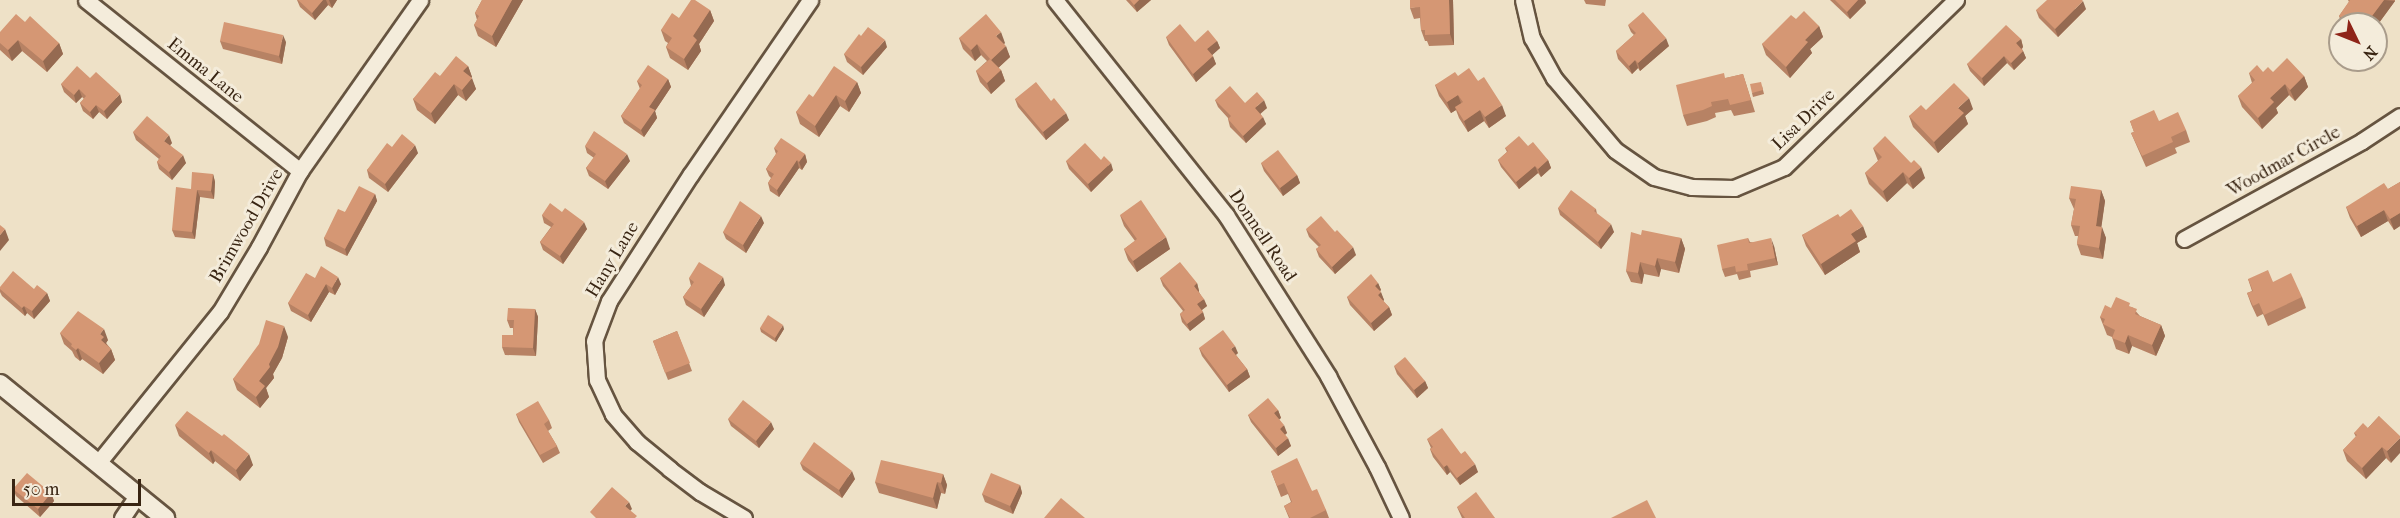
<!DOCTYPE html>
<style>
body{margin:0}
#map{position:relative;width:2400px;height:518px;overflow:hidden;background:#eee1c7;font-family:"IM FELL French Canon",serif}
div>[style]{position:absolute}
.roads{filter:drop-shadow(2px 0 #665440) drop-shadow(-2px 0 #665440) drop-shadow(0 2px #665440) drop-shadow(0 -2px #665440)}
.minor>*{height:15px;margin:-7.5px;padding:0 7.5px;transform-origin:7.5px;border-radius:7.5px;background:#f4ecdb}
.tertiary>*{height:18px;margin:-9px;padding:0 9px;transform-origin:9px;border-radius:9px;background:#f4ecdb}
.wall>*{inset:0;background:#b78264}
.shaded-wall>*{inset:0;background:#956a51}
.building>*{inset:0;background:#d59774}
span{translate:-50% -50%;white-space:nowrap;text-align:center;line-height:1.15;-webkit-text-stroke:6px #f4ecdb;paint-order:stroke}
.street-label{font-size:18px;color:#392513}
.north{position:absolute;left:2328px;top:12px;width:60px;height:60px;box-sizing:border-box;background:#f4ecdb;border:2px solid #a99c8b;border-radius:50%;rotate:133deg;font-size:16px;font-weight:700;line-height:24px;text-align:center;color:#392513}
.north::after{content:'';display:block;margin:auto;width:21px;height:27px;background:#8f2418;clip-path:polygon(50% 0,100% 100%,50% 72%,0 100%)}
.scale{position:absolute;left:12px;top:479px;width:129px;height:27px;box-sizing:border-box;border:3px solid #392513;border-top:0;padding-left:8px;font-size:18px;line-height:21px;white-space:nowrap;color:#392513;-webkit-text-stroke:4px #f4ecdb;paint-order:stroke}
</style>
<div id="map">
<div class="roads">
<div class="minor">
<div style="left:86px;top:0;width:274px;rotate:38.6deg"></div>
<div style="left:1055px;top:0;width:275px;rotate:51.5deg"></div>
<div style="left:1226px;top:215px;width:191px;rotate:57.6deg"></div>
<div style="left:1328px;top:376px;width:103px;rotate:61.7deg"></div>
<div style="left:1377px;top:467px;width:56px;rotate:64.8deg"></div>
<div style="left:1523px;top:0;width:39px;rotate:77deg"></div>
<div style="left:1532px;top:38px;width:46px;rotate:61.2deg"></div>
<div style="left:1554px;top:78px;width:94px;rotate:49.7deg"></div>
<div style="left:1615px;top:150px;width:47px;rotate:34.7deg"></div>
<div style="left:1654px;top:177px;width:39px;rotate:15deg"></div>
<div style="left:1692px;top:187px;width:42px;rotate:1.4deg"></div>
<div style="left:1734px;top:188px;width:54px;rotate:-22.8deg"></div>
<div style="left:1784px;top:167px;width:240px;rotate:-44.2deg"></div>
<div style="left:2184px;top:239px;width:203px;rotate:-28.8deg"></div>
<div style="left:2362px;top:141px;width:45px;rotate:-33.3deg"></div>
<div style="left:98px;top:463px;width:194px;rotate:-51.1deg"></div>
<div style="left:220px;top:312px;width:76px;rotate:-59deg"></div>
<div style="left:259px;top:247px;width:86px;rotate:-61.7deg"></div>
<div style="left:300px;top:171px;width:209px;rotate:-54.9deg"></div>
<div style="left:122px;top:518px;width:27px;rotate:-56deg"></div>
<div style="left:744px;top:518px;width:51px;rotate:-149.4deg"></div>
<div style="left:700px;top:492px;width:38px;rotate:-143deg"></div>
<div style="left:670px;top:469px;width:43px;rotate:-140.7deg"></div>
<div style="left:637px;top:442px;width:37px;rotate:-131deg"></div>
<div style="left:613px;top:414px;width:38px;rotate:-115deg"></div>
<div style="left:597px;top:380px;width:39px;rotate:-94deg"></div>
<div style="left:594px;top:341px;width:43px;rotate:-69.4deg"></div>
<div style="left:609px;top:301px;width:151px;rotate:-57.2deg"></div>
<div style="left:691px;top:174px;width:211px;rotate:-55.6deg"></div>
</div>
<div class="tertiary">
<div style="left:0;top:384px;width:213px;rotate:39.1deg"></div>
</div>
</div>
<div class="wall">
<div style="clip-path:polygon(297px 0,337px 0,332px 8px,328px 5px,315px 20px,300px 7px)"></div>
<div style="clip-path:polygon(482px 0,523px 0,496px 47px,478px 36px,474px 25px,477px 20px,475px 13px)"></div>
<div style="clip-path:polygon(1126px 0,1151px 0,1137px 12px)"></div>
<div style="clip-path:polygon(1453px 0,1454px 45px,1429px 46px,1427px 41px,1425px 41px,1421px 30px,1420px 18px,1414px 19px,1410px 8px)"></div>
<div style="clip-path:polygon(1584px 0,1606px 0,1605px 6px,1586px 4px)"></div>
<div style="clip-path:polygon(1830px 0,1865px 0,1866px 3px,1850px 19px)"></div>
<div style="clip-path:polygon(2348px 0,2395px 0,2395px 1px,2376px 27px,2376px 24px,2342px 24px,2339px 16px,2349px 2px)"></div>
<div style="clip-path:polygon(2086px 9px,2058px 37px,2039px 18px,2036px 10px)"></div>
<div style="clip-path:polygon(710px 10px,714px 21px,699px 44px,701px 51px,688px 70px,670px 58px,666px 47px,668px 43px,665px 41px,661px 30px,679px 18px)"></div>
<div style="clip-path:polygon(1796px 19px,1819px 26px,1823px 37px,1810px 49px,1812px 53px,1790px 78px,1766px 55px,1762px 44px)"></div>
<div style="clip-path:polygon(1628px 25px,1669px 46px,1640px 71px,1638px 68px,1632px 74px,1618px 59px,1616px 51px,1634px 35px,1631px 32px)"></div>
<div style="clip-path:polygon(0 32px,59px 43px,63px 54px,47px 72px,22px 51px,12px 61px,0 50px)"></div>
<div style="clip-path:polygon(1166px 37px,1195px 42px,1217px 41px,1220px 48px,1212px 55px,1216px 64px,1196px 82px,1169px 45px)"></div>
<div style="clip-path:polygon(959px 38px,1005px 43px,1004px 44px,1010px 57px,998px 68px,1001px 70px,1005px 81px,991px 94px,980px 82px,976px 71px,987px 61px,981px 55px,975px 61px,963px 49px)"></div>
<div style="clip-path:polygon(2021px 39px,2023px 47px,2022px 49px,2023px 51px,2026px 58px,2014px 70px,2007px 63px,1984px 86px,1970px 71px,1967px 64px)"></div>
<div style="clip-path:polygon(220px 41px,286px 42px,282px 64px,223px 49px)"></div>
<div style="clip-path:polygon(887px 47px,863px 75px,847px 62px,844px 54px)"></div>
<div style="clip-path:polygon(468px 66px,472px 77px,471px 78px,476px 89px,466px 101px,458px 95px,435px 124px,417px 110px,413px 99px,440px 76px)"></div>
<div style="clip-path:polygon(2273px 72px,2304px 76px,2308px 87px,2295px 101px,2289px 95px,2276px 108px,2278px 113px,2262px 129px,2242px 107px,2238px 96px,2252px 83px,2249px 73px)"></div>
<div style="clip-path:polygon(1743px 74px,1755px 112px,1734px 116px,1731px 110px,1715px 113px,1716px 117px,1707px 121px,1687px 126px,1683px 115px,1726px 78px)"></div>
<div style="clip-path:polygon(1458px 76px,1478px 81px,1506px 116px,1489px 128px,1484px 121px,1468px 132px,1459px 118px,1456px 110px,1451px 113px,1439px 96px,1435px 85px)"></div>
<div style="clip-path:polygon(90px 78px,122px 102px,107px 119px,99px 112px,93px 119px,83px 111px,80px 103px,84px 99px,82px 97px,76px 103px,64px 92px,61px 84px)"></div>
<div style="clip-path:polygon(668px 79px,671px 87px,655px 111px,657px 118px,644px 137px,624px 123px,621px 116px,640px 89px,637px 81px)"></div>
<div style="clip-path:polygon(857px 82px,861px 93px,849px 112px,840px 106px,819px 137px,800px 124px,796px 112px,813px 97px)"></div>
<div style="clip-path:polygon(1762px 86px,1764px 94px,1753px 97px,1752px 93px)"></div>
<div style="clip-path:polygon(1015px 99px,1051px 101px,1069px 120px,1046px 140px,1018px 107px)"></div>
<div style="clip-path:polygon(1215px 100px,1245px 103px,1267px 108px,1260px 113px,1266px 124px,1246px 143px,1230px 127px,1228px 119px,1228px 118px,1218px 107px)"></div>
<div style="clip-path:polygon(1973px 109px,1965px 116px,1968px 124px,1938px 153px,1913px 127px,1909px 116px,1926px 110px)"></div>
<div style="clip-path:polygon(2130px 121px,2159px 121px,2186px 130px,2190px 142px,2175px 148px,2177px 153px,2146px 167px,2131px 133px,2134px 132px)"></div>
<div style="clip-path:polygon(133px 132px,172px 143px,170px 145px,186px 163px,172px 180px,159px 169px,157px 162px,159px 159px,136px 140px)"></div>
<div style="clip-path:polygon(585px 146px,630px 161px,608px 189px,589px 176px,586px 168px,594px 158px,587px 153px)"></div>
<div style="clip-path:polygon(1528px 146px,1548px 160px,1551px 168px,1541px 177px,1538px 173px,1519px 189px,1501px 167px,1498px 160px,1507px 152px,1505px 148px)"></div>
<div style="clip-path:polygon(392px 147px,418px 153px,388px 192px,369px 178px,367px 170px)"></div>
<div style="clip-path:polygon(774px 148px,805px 154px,807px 162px,802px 170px,799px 168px,779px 197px,770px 191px,768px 183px,771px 178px,769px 176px,766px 169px,776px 154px)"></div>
<div style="clip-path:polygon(1873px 148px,1911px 163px,1925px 178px,1913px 189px,1907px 183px,1887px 202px,1869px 184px,1865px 173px,1878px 161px)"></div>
<div style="clip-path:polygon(1101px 160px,1113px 170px,1091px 192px,1069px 169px,1066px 161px)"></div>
<div style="clip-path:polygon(1261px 163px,1297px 175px,1300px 183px,1283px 196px,1264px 171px)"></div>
<div style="clip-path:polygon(213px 174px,215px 182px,214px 199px,200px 197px,195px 239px,175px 237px,172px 230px,191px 189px)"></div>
<div style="clip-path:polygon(2400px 182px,2400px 226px,2394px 230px,2388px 221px,2361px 237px,2350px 218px,2346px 207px,2388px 189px)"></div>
<div style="clip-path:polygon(2101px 190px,2105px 201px,2101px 227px,2106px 238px,2103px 259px,2081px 255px,2077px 244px,2078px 236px,2075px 236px,2071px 225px,2074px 209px,2069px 198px)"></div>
<div style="clip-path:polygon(375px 194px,377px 201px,347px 256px,326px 246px,324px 238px,345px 212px)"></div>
<div style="clip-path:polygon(1558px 208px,1596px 209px,1597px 214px,1614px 232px,1601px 249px,1560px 215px)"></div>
<div style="clip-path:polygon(562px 212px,587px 229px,563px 264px,543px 250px,540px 242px,551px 227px,544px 223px,542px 215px)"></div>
<div style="clip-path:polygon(1120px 215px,1170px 249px,1137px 272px,1128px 260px,1124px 249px,1135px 241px,1124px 226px)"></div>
<div style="clip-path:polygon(1840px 217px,1867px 237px,1857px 243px,1860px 252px,1825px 275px,1806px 246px,1802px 235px)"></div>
<div style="clip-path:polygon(764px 223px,746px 253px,726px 239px,723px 232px)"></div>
<div style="clip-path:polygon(1306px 229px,1356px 255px,1335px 274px,1319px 257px,1316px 249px,1319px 247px,1309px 237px)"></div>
<div style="clip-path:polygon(1641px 235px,1681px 238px,1685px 249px,1679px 273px,1661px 269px,1659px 277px,1644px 274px,1642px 284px,1631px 282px,1626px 271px)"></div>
<div style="clip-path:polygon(1748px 238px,1750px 242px,1774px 246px,1778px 265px,1750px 271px,1751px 277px,1739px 280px,1737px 274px,1725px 277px,1722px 269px)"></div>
<div style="clip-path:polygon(315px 278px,341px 284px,335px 295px,329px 292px,311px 322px,291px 311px,288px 303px)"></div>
<div style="clip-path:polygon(689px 278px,725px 285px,704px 317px,686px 305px,683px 297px,691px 286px)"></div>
<div style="clip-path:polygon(1160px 278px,1197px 283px,1199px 291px,1199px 292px,1207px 306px,1202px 310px,1205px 319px,1190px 331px,1182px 322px,1180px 314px,1183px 311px,1163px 286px)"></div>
<div style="clip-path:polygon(2248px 279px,2273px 282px,2302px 297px,2306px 308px,2268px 326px,2263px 314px,2257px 317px,2251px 304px,2247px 293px,2252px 291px)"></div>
<div style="clip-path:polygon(1378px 283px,1381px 290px,1380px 291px,1384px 300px,1383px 301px,1389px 307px,1392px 315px,1374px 331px,1350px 305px,1347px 297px)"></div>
<div style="clip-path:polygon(0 287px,34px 289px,47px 293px,50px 301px,34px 319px,27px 313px,25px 316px,2px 296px,0 292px)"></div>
<div style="clip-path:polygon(2132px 307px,2140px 316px,2161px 325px,2165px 336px,2156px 356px,2132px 346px,2129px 354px,2116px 349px,2112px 337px,2107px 335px,2100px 317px,2111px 308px)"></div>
<div style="clip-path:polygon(535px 309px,538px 317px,536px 356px,505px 355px,502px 347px,513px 335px,513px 328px,510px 328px,507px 320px)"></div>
<div style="clip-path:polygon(760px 328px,784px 329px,776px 342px,761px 332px)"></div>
<div style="clip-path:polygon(677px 331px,692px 371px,668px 380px,653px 341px)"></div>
<div style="clip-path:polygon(60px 333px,108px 340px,106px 343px,111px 349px,115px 360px,103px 374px,82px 359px,80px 361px,75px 357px,72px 351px,64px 344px)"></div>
<div style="clip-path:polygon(288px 337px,282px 358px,273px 374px,274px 378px,266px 388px,269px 397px,260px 408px,237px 390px,233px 379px)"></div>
<div style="clip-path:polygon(1199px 348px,1238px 353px,1236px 355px,1247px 369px,1250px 377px,1229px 392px,1202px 356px)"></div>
<div style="clip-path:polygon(1394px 366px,1425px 381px,1428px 388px,1417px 398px,1397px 374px)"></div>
<div style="clip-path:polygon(1278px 410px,1281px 418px,1279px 419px,1287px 433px,1285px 435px,1291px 446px,1278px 456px,1251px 422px,1248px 415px)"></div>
<div style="clip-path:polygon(516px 414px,549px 420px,552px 428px,548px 431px,557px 446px,560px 453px,543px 463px,519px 422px)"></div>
<div style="clip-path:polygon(2379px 416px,2391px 463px,2386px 458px,2366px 479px,2347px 461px,2343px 450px,2356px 437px,2354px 433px,2368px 428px)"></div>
<div style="clip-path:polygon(728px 419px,774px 429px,759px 448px,731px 426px)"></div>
<div style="clip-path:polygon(175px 425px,253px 465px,240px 481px,215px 461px,213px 464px,179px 436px)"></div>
<div style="clip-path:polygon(1427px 439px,1461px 454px,1478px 472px,1460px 485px,1450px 472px,1447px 475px,1433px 457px,1430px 449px,1431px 448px)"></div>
<div style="clip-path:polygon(800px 463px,855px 479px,842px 498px,803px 470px)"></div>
<div style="clip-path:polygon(1271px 471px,1312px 491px,1326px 510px,1329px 518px,1289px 518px,1284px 506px,1291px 502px,1288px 494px,1281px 497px)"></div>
<div style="clip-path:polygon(943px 474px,947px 485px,945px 494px,941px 493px,937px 509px,879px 493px,875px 482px)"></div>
<div style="clip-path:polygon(1020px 485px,1022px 493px,1013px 514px,985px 502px,982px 494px)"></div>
<div style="clip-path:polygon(13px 489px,51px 493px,54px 501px,40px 517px,16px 496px)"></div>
<div style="clip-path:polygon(1457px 507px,1495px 518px,1462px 518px)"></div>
</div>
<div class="shaded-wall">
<div style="clip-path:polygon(323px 0,326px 0,328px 5px,315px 20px,312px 13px)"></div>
<div style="clip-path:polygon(329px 0,337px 0,332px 8px)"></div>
<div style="clip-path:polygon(512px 0,523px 0,496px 47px,492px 36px)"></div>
<div style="clip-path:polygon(1139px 0,1151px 0,1137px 12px,1134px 5px)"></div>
<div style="clip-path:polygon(1449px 0,1453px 0,1454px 45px,1450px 34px)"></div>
<div style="clip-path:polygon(1858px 0,1865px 0,1866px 3px,1850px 19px,1847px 12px)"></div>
<div style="clip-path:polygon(2384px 0,2395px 1px,2376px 27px,2376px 24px,2366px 24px)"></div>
<div style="clip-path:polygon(2083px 1px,2086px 9px,2058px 37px,2055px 29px)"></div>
<div style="clip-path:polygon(710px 10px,714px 21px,699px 44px,701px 51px,688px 70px,684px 59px,693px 36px)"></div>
<div style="clip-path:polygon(1819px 26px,1823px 37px,1810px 49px,1812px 53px,1790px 78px,1786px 67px,1805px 40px)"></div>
<div style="clip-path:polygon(1001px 32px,1005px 43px,1000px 47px,996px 36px)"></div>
<div style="clip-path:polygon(283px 35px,286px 42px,282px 64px,279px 56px)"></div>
<div style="clip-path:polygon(1666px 38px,1669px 46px,1640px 71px,1638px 63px)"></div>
<div style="clip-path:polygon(2021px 39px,2023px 47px,2019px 51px,2016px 43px)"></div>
<div style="clip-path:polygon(18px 40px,22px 51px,12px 61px,8px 50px)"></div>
<div style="clip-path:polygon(885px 40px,887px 47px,863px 75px,861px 67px)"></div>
<div style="clip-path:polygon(1217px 41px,1220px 48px,1210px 57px,1207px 49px)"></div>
<div style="clip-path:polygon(59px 43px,63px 54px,47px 72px,43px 61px)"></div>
<div style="clip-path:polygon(977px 44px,981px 55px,975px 61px,971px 50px)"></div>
<div style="clip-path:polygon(1006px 46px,1010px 57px,995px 71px,991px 60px)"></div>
<div style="clip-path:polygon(2023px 51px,2026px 58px,2014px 70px,2011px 63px)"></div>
<div style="clip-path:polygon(1213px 56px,1216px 64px,1196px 82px,1193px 74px)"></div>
<div style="clip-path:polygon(2004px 56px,2007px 63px,1984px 86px,1982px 78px)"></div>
<div style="clip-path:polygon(1635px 60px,1638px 68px,1632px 74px,1629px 66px)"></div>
<div style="clip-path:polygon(468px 66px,472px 77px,467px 82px,463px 71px)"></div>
<div style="clip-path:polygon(1001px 70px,1005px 81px,991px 94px,987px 83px)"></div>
<div style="clip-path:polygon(2304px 76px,2308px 87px,2295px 101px,2290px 90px)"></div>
<div style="clip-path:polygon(472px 78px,476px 89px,466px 101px,462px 90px)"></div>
<div style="clip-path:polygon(668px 79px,671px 87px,655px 111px,657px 118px,644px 137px,641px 130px,649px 107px)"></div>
<div style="clip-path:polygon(857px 82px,861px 93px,849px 112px,845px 101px)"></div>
<div style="clip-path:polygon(454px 84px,458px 95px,435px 124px,431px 113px)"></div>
<div style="clip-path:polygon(2285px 84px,2289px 95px,2276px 108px,2278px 113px,2262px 129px,2258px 118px,2270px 98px)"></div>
<div style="clip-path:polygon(79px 89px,82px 97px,76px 103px,74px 95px)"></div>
<div style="clip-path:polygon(120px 94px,122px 102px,107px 119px,104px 111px)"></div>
<div style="clip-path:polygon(836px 95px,840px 106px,819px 137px,815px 126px)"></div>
<div style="clip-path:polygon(1458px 95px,1462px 106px,1455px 107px,1456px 110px,1451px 113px,1447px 102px)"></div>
<div style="clip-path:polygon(1969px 98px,1973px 109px,1965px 116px,1968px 124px,1938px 153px,1934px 142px,1958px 108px)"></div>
<div style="clip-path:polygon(1264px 100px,1267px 108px,1258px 116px,1255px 108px)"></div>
<div style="clip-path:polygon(96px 105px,99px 112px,93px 119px,90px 112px)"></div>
<div style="clip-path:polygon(1502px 105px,1506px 116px,1489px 128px,1485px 117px)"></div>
<div style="clip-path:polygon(1480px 110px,1484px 121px,1468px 132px,1464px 121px)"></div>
<div style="clip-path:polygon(1066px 113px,1069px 120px,1046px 140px,1043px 132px)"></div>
<div style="clip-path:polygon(1263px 117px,1266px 124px,1246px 143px,1243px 136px)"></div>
<div style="clip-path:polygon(169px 135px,172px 143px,167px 149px,164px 141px)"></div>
<div style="clip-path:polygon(415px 145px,418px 153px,388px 192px,385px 184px)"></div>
<div style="clip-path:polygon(627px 154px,630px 161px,608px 189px,605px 181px)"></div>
<div style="clip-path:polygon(805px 154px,807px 162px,802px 170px,799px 162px)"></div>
<div style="clip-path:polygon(183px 155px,186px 163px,172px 180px,169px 172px)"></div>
<div style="clip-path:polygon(797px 160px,799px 168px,779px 197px,777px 190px)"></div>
<div style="clip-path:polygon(1548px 160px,1551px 168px,1541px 177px,1538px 169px)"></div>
<div style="clip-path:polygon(1111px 163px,1113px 170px,1091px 192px,1088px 184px)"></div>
<div style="clip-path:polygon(1535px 166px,1538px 173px,1519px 189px,1516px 182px)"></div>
<div style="clip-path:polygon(1921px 167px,1925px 178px,1913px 189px,1909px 178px)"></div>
<div style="clip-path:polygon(1903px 172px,1907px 183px,1887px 202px,1883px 191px)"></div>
<div style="clip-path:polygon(213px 174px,215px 182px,214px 199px,211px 191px)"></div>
<div style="clip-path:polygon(1297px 175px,1300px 183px,1283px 196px,1280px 188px)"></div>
<div style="clip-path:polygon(197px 190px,200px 197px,195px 239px,192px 232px)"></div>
<div style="clip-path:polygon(2101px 190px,2105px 201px,2100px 237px,2096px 226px)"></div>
<div style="clip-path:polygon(375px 194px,377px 201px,347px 256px,345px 249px)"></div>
<div style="clip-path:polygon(2384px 210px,2388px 221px,2361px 237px,2357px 226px)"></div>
<div style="clip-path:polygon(2400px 213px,2400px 226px,2394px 230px,2390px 219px)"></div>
<div style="clip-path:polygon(761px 216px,764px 223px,746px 253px,743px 245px)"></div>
<div style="clip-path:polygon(584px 222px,587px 229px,563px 264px,560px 256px)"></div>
<div style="clip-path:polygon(1611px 224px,1614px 232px,1601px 249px,1598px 242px)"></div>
<div style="clip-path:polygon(1863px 226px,1867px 237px,1857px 243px,1860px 252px,1825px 275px,1821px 264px,1851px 234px)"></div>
<div style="clip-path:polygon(2102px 227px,2106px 238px,2103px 259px,2099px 248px)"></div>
<div style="clip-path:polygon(5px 229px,9px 240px,0 251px,0 235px)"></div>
<div style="clip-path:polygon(1166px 237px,1170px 249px,1137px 272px,1133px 261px)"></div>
<div style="clip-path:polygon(1681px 238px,1685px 249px,1679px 273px,1675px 262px)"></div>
<div style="clip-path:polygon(1771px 238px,1774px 246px,1778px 265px,1775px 258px)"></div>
<div style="clip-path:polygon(1353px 247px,1356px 255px,1335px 274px,1332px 267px)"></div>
<div style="clip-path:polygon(1657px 258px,1661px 269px,1659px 277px,1655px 266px)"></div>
<div style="clip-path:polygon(1640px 262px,1644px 274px,1642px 284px,1638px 273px)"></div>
<div style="clip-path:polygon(338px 277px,341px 284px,335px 295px,332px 288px)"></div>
<div style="clip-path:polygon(723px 277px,725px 285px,704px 317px,701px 309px)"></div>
<div style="clip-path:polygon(1197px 283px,1199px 291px,1196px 293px,1194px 286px)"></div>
<div style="clip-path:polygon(1378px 283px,1381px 290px,1378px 293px,1375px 286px)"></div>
<div style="clip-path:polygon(326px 284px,329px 292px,311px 322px,308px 315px)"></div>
<div style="clip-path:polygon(1381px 292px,1384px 300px,1381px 303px,1378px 295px)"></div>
<div style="clip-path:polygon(47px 293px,50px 301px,34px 319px,32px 311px)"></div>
<div style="clip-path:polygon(1204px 299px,1207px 306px,1199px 312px,1197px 304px)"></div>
<div style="clip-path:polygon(24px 306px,27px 313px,25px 316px,22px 308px)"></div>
<div style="clip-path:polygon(1389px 307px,1392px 315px,1374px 331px,1371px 323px)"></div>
<div style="clip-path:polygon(535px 309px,538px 317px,536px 356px,533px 348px)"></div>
<div style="clip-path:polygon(1203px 312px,1205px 319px,1190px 331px,1187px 324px)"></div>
<div style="clip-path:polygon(783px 325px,784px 329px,776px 342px,775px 338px)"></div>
<div style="clip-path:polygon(2161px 325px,2165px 336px,2156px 356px,2152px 345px)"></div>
<div style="clip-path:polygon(284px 326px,288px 337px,282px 358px,273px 374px,274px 378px,266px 388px,269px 397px,260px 408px,256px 397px,259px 381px,269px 364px)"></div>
<div style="clip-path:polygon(104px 329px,108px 340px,106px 343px,108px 348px,101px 340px,100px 334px)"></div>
<div style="clip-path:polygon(2128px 335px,2132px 346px,2129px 354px,2125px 343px)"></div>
<div style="clip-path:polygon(1235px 346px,1238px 353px,1234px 356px,1231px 349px)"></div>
<div style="clip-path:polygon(78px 348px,82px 359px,80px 361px,76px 350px)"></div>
<div style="clip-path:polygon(111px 349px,115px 360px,103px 374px,99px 363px)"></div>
<div style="clip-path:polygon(1247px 369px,1250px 377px,1229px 392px,1227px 385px)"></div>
<div style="clip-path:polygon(1425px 381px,1428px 388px,1417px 398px,1414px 390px)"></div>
<div style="clip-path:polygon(1278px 410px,1281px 418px,1277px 421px,1274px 413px)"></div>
<div style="clip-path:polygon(771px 422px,774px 429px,759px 448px,756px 441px)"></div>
<div style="clip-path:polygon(1284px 425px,1287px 433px,1283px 436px,1280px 429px)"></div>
<div style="clip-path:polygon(1288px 438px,1291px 446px,1278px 456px,1276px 448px)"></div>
<div style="clip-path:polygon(2400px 438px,2400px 453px,2391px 463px,2387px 451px)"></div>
<div style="clip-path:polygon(2382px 447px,2386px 458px,2366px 479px,2362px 468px)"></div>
<div style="clip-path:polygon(211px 450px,215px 461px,213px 464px,209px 453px)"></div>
<div style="clip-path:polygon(249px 454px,253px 465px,240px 481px,236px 470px)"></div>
<div style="clip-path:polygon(1475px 464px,1478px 472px,1460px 485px,1457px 478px)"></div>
<div style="clip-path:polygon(1447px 465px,1450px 472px,1447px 475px,1444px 467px)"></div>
<div style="clip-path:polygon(852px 471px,855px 479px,842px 498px,839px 490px)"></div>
<div style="clip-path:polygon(943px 474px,947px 485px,945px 494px,941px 483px)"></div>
<div style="clip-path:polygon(937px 482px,941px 493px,937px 509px,933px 498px)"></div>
<div style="clip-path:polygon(1020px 485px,1022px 493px,1013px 514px,1010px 506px)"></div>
<div style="clip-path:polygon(51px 493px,54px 501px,40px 517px,38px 509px)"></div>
<div style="clip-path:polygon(629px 502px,632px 509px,628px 513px,625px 506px)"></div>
</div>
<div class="building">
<div style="clip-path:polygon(298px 0,323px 0,312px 13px)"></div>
<div style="clip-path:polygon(482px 0,512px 0,492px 36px,474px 25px,479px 16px,475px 13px)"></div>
<div style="clip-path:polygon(691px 0,695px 0,710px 10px,693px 36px,697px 40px,684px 59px,666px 47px,672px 38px,661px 30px,672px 13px,679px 18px)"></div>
<div style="clip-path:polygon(1130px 0,1139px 0,1134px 5px)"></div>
<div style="clip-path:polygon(1410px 0,1449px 0,1450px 34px,1425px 35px,1425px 30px,1421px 30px,1420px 7px,1410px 8px)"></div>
<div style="clip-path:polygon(1835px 0,1858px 0,1847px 12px)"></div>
<div style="clip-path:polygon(2047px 0,2082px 0,2083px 1px,2055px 29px,2036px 10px)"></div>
<div style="clip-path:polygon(2350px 0,2384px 0,2366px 24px,2350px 24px,2339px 16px)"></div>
<div style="clip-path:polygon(1804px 11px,1819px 26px,1805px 40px,1808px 42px,1786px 67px,1762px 44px,1791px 15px,1796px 19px)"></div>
<div style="clip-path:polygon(1643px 12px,1666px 38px,1638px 63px,1635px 60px,1629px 66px,1616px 51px,1636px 33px,1628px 25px)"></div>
<div style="clip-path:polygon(16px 14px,25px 22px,30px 16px,59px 43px,43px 61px,18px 40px,8px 50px,0 43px,0 32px)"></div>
<div style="clip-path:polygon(986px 14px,1001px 32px,996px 36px,1006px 46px,991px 60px,977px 44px,971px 50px,959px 38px)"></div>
<div style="clip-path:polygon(224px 22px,283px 35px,279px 56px,220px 41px)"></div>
<div style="clip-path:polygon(1180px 24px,1195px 42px,1208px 30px,1217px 41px,1207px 49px,1213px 56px,1193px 74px,1166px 37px)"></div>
<div style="clip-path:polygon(2006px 25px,2021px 39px,2016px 43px,2023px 51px,2011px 63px,2004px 56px,1982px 78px,1967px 64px)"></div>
<div style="clip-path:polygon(868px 27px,885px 40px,861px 67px,844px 54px,859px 34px,861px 36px)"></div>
<div style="clip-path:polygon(456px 56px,468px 66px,463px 71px,472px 78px,462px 90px,454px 84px,431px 113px,413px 99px,435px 72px,440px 76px)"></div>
<div style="clip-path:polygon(2287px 58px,2304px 76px,2290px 90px,2285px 84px,2270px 98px,2274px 102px,2258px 118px,2238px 96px,2255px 80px,2249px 73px,2257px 65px,2263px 72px,2268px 67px,2273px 72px)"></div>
<div style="clip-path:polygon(990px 59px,1001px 70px,987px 83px,976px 71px)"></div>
<div style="clip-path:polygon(648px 65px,668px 79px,649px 107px,655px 110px,641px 130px,621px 116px,642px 85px,637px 81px)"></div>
<div style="clip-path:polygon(77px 66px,90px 78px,96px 72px,120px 94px,104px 111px,96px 105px,90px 112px,80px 103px,86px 96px,79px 89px,74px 95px,61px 84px)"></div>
<div style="clip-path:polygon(834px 66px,857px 82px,845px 101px,836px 95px,815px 126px,796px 112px,809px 94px,813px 97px)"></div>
<div style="clip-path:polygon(1469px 68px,1478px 81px,1484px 77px,1502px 105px,1485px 117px,1480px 110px,1464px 121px,1455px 107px,1463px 102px,1458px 95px,1447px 102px,1435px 85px,1455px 72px,1458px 76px)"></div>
<div style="clip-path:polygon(1724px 73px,1725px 78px,1743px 74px,1751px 100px,1730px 105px,1728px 99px,1711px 102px,1712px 106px,1703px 110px,1683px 115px,1676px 85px)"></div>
<div style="clip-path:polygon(1036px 82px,1051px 101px,1054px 98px,1066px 113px,1043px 132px,1015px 99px)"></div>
<div style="clip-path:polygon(1761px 82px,1763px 90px,1752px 93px,1750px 84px)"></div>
<div style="clip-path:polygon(1954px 83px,1969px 98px,1958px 108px,1964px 113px,1934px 142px,1909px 116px,1921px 105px,1926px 110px)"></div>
<div style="clip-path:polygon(1230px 86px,1245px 103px,1257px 92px,1264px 100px,1255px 108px,1263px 117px,1243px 136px,1228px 119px,1231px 116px,1215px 100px)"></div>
<div style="clip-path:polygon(2154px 110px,2159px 121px,2178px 112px,2186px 130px,2171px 137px,2173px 142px,2142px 156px,2131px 133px,2134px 132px,2130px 121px)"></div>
<div style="clip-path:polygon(147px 116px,169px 135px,164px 141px,183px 155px,169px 172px,157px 162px,161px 156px,133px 132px)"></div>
<div style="clip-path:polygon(594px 131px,627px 154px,605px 181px,586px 168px,596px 154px,585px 146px)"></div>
<div style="clip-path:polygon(402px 134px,415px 145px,385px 184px,367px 170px,387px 143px,392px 147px)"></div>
<div style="clip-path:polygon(1519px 136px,1528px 146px,1533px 142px,1548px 160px,1538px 169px,1535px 166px,1516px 182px,1498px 160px,1508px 151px,1505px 148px)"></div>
<div style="clip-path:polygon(1885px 136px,1911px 163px,1914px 160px,1921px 167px,1909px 178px,1903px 172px,1883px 191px,1865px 173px,1882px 157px,1873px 148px)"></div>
<div style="clip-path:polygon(781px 138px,805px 154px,799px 162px,797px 160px,777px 190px,768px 183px,774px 174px,766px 169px,778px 151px,774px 148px)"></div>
<div style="clip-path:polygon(1085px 143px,1101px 160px,1104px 156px,1111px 163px,1088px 184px,1066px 161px)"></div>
<div style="clip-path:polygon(1278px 150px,1297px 175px,1280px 188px,1261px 163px)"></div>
<div style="clip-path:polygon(192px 172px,213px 174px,211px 191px,197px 190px,192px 232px,172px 230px,176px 187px,191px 189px)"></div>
<div style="clip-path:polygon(2400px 182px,2400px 213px,2390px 219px,2384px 210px,2357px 226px,2346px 207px,2384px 183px,2388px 189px)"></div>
<div style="clip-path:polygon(359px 186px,375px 194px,345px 249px,324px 238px,338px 209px,345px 212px)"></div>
<div style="clip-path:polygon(2071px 186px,2101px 190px,2096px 226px,2102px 227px,2099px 248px,2077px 244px,2080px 226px,2071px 225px,2076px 199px,2069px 198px)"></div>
<div style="clip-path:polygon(1571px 190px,1596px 209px,1594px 211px,1611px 224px,1598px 242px,1558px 208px)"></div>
<div style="clip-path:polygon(1141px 200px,1166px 237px,1133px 261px,1124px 249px,1137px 239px,1120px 215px)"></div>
<div style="clip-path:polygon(740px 201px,761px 216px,743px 245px,723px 232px)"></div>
<div style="clip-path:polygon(550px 203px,562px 212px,565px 208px,584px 222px,560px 256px,540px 242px,554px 224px,542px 215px)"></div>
<div style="clip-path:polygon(1851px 209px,1863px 226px,1851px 234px,1856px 241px,1821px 264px,1802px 235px,1838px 214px,1840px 217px)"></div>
<div style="clip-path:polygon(1321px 216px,1335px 232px,1337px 230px,1353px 247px,1332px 267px,1316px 249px,1321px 245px,1306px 229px)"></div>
<div style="clip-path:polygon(0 225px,5px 229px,0 235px)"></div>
<div style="clip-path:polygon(1642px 230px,1681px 238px,1675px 262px,1657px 258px,1655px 266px,1640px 262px,1638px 273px,1626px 271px,1631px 232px,1641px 235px)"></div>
<div style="clip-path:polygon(1748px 238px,1749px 243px,1771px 238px,1775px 258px,1747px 264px,1748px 270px,1736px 272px,1735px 266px,1722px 269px,1717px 245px)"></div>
<div style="clip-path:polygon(699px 262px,723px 277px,701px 309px,683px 297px,694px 282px,689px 278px)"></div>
<div style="clip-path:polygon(1180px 262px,1197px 283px,1194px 286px,1204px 299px,1197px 304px,1203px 312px,1187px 324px,1180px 314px,1185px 310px,1160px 278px)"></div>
<div style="clip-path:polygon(321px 266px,338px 277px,332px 288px,326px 284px,308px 315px,288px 303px,306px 273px,315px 278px)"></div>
<div style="clip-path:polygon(2268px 270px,2273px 282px,2291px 273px,2302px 297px,2264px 315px,2259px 303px,2253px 306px,2247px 293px,2253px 291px,2248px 279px)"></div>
<div style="clip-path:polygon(13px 271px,34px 289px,37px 285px,47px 293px,32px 311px,24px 306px,22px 308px,0 289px,0 287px)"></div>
<div style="clip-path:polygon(1371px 274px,1378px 283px,1375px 286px,1381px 292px,1378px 295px,1389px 307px,1371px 323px,1347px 297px)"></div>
<div style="clip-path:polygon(2116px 297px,2130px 303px,2129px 306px,2137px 309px,2135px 314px,2161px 325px,2152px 345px,2128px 335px,2125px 343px,2112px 338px,2115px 330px,2103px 324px,2105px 319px,2100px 317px,2105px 305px,2111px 308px)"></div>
<div style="clip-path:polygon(508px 308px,535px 309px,533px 348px,502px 347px,502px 335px,513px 335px,514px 320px,507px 320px)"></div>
<div style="clip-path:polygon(78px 311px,104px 329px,100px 334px,104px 337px,101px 340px,111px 349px,99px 363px,78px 348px,76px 350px,71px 346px,72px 344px,60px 333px)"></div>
<div style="clip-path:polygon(768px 315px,783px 325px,775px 338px,760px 328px)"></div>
<div style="clip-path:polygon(266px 320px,284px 326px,278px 347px,269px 364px,270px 367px,259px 381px,265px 386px,256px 397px,233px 379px,259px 344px)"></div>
<div style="clip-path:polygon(1223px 330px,1235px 346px,1231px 349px,1247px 369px,1227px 385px,1199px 348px)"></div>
<div style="clip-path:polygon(677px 331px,690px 363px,665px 373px,653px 341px)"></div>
<div style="clip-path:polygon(1405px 357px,1425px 381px,1414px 390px,1394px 366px)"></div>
<div style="clip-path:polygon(1268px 398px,1278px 410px,1274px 413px,1284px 425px,1280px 429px,1288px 438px,1276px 448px,1248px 415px)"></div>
<div style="clip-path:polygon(743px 400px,771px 422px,756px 441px,728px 419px)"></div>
<div style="clip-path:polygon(538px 401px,549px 420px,544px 424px,557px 446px,540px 455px,516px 414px)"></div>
<div style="clip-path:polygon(187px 411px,222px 436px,224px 434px,249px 454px,236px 470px,211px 450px,209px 453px,175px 425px)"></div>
<div style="clip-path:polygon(2379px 416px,2400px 436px,2400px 438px,2387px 451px,2382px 447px,2362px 468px,2343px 450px,2357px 435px,2354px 433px,2363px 423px,2368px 428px)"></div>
<div style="clip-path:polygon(1442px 428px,1461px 454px,1465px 451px,1475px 464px,1457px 478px,1447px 465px,1444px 467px,1430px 449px,1433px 447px,1427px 439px)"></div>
<div style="clip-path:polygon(814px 442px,852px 471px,839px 490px,800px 463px)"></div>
<div style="clip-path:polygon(1297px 458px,1312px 491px,1317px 489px,1326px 510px,1310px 518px,1290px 518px,1284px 506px,1292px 502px,1284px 483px,1277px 486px,1271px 471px)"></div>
<div style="clip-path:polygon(881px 460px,943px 474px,941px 483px,937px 482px,933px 498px,875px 482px)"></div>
<div style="clip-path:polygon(27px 473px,51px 493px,38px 509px,13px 489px)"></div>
<div style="clip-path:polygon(991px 473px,1020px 485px,1010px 506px,982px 494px)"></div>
<div style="clip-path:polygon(612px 487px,629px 502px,625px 506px,637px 516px,635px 518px,596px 518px,590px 512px)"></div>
<div style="clip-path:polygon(1476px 492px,1495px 518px,1465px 518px,1457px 507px)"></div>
<div style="clip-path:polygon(1061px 498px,1085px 518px,1044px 518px)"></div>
<div style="clip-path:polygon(1647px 500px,1656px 518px,1611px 518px)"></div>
</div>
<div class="street-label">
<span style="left:205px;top:71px;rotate:39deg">Emma Lane</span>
<span style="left:1804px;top:120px;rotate:-44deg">Lisa Drive</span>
<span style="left:2284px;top:162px;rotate:-29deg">Woodmar Circle</span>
<span style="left:247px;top:226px;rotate:-60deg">Brimwood Drive</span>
<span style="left:1262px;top:236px;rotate:56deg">Donnell Road</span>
<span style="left:613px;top:260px;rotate:-59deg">Hany Lane</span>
</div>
<div class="north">N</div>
<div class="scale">50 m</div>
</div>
